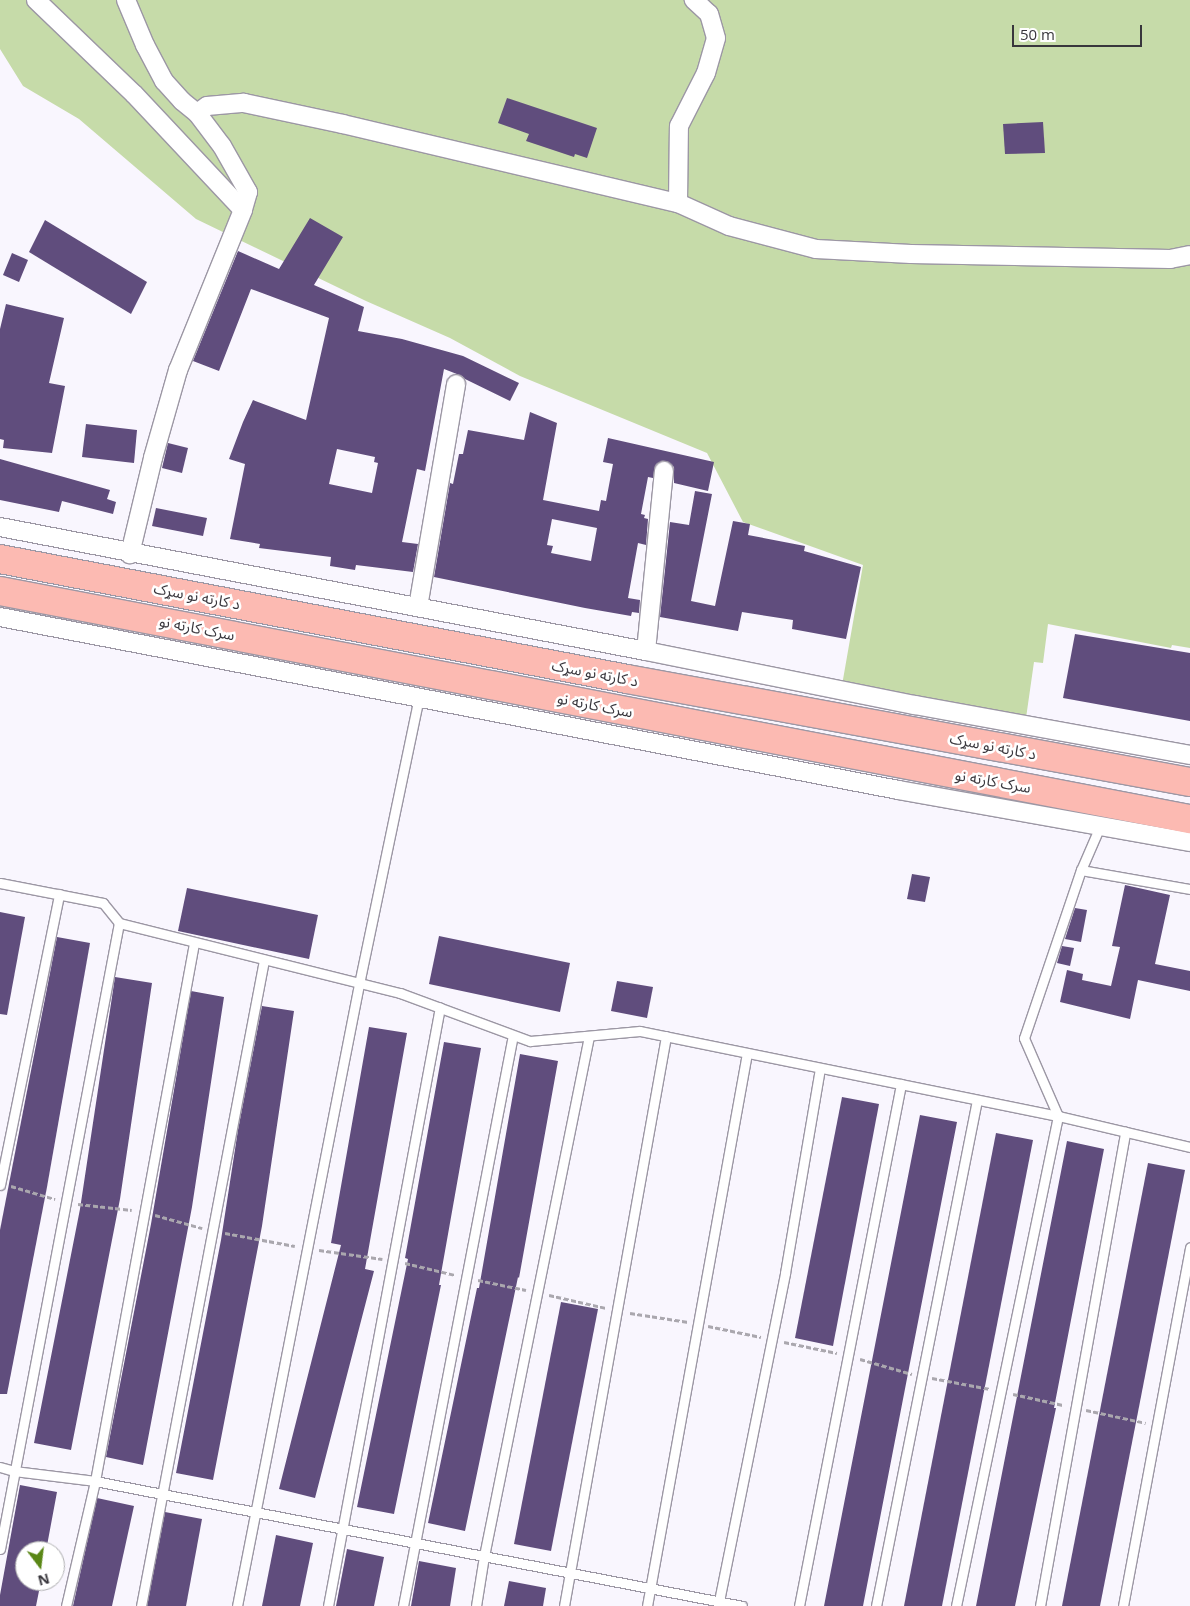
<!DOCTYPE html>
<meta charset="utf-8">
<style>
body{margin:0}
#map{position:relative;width:1190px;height:1606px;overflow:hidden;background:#f9f6fe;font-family:"Open Sans","Noto Sans Arabic",sans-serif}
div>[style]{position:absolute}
.green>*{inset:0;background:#c6dba9}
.building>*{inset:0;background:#604d7d}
.path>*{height:3px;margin-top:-1.5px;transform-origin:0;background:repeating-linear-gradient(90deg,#aaa7ae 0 5px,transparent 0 7.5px)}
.roads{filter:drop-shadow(1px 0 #9c97a4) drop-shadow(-1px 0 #9c97a4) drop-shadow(0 1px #9c97a4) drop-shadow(0 -1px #9c97a4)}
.lane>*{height:9px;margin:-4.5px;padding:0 4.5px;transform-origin:4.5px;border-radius:4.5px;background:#fff}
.street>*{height:18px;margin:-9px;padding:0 9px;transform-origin:9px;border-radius:9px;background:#fff}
.highway>*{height:28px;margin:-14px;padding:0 14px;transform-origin:14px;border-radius:14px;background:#fcbab2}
span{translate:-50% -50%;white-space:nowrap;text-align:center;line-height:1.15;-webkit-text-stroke:5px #fff;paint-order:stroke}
.street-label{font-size:15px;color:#38363c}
.north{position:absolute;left:15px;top:1541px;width:50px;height:50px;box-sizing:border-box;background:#fff;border:1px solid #afafb1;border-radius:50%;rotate:165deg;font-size:14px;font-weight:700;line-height:20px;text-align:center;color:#38363c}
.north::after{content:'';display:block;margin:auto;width:18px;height:22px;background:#5a8716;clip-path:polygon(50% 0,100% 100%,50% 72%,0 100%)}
.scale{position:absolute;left:1012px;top:25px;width:130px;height:22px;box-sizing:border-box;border:2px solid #38363c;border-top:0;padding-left:6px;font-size:15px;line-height:18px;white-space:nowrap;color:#38363c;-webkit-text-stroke:4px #fff;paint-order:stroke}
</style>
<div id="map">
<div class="green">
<div style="clip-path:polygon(0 0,1190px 0,1190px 648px,1172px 645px,1171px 648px,1048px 624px,1043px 663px,1034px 662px,1025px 725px,841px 691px,863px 565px,743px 522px,707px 453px,520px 376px,450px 338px,366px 301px,196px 219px,79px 119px,23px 86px,0 49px)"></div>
</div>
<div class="building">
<div style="clip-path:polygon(507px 98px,597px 128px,587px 158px,575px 154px,574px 157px,526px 141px,529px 134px,498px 123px)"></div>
<div style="clip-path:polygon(1043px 122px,1045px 153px,1005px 154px,1003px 124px)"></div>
<div style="clip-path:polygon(evenodd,310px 218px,343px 237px,314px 285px,364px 307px,358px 331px,402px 339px,463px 356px,519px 383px,510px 401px,465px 379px,462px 376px,444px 369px,425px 471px,417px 469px,402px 542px,418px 544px,413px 572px,356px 565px,355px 570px,330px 566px,331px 557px,259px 548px,260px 544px,230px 539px,245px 464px,229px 459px,243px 422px,253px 400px,306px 420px,329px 318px,251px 289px,219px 371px,193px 361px,238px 251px,279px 269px,310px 218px,337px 449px,375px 457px,374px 462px,378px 463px,372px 493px,329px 484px,337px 449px)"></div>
<div style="clip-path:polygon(45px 220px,147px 282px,131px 314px,29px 252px)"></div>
<div style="clip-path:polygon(12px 253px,28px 260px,19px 282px,3px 275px)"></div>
<div style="clip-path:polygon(6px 304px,64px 318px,49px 383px,65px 386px,52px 453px,3px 448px,4px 440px,0 439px,0 329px)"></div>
<div style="clip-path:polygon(evenodd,530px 412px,557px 423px,543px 500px,599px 511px,601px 500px,606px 501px,613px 464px,603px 462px,608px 438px,714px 462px,708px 491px,674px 483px,674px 467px,666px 461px,656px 464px,653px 478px,648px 477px,641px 514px,645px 515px,644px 518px,648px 519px,646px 545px,638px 543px,628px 598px,640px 600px,639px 613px,632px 612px,631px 616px,585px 608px,434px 577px,450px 483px,453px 484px,459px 454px,463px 454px,468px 430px,524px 440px,530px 412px,552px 519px,597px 528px,591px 561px,551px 553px,553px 546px,547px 545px,552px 519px)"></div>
<div style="clip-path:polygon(86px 424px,137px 430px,134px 463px,82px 457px)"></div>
<div style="clip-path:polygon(168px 443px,188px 448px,182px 473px,162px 468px)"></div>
<div style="clip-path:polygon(0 459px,110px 490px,107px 499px,116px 502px,113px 514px,62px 501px,59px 512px,0 500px)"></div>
<div style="clip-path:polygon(695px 491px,712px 494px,691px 601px,715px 606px,733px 521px,750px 524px,748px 535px,805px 546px,804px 551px,861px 567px,846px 639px,792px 629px,793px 620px,742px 612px,738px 631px,660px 617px,670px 522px,689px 525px)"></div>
<div style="clip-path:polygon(156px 508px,207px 518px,203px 536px,152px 526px)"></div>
<div style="clip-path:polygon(1075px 634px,1190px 653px,1190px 721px,1063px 698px)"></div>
<div style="clip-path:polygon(912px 874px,930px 877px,925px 902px,907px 899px)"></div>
<div style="clip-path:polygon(1125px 885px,1170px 895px,1155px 964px,1190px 971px,1190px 991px,1138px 980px,1130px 1019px,1060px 1002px,1067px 970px,1083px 974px,1082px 980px,1111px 986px,1120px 947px,1112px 946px)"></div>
<div style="clip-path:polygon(187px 888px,318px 915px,309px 959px,178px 931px)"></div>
<div style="clip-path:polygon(1075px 908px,1087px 910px,1081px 942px,1065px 939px)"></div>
<div style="clip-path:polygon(0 912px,25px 917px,7px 1015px,0 1014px)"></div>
<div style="clip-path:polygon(439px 936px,570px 963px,560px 1012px,429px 984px)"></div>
<div style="clip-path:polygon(57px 937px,90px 943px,47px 1187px,7px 1394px,0 1394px,0 1230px)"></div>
<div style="clip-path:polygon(1062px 946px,1074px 948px,1070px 966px,1057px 963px)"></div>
<div style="clip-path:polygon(115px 977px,152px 983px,120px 1199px,71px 1450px,34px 1443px,80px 1209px)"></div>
<div style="clip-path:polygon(617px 981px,653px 987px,647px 1018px,611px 1011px)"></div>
<div style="clip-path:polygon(191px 991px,224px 997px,192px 1207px,143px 1465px,106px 1457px,151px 1224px)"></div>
<div style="clip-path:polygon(262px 1006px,294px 1011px,262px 1226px,213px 1480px,176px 1473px,221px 1240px,238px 1130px)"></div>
<div style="clip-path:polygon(369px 1027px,407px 1033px,365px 1269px,374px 1271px,315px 1498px,279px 1489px,341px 1245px,331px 1243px)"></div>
<div style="clip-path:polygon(444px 1042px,481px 1048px,439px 1285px,441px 1285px,394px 1514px,357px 1507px,408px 1259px,405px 1258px)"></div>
<div style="clip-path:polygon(520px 1054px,558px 1061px,519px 1278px,518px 1277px,465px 1531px,428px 1523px,477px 1288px,479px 1288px)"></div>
<div style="clip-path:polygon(842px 1097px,879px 1104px,833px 1346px,795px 1338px)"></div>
<div style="clip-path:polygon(920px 1115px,957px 1122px,910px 1363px,863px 1606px,824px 1606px)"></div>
<div style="clip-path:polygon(996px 1133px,1033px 1140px,986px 1381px,942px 1606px,904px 1606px)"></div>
<div style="clip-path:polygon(1067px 1141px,1104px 1149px,1054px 1408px,1056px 1408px,1015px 1606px,976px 1606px)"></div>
<div style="clip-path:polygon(1148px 1163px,1185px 1170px,1138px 1412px,1100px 1606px,1062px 1606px)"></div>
<div style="clip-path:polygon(561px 1302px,598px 1309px,551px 1551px,514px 1544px)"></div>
<div style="clip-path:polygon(20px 1485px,57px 1492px,46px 1551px,25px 1551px,25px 1581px,41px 1581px,36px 1606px,0 1606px,0 1595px)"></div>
<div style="clip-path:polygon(97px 1498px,134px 1506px,112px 1606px,73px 1606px)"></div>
<div style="clip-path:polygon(165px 1512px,202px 1519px,186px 1606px,147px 1606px)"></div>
<div style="clip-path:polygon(276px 1535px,313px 1543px,300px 1606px,262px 1606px)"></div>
<div style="clip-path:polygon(347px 1549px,384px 1557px,374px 1606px,336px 1606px)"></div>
<div style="clip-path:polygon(419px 1561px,456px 1568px,450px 1606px,411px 1606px)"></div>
<div style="clip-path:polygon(509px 1581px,546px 1588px,543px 1606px,504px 1606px)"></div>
</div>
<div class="path">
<div style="left:11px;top:1186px;width:46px;rotate:16.5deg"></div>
<div style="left:78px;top:1204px;width:54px;rotate:6.3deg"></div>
<div style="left:155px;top:1215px;width:49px;rotate:15.5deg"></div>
<div style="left:225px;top:1233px;width:71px;rotate:10.5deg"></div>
<div style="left:319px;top:1250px;width:64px;rotate:8.1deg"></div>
<div style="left:405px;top:1263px;width:51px;rotate:13.5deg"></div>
<div style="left:478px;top:1280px;width:49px;rotate:11.8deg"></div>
<div style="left:549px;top:1295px;width:58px;rotate:12.8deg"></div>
<div style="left:630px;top:1313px;width:59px;rotate:8.8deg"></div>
<div style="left:708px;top:1326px;width:54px;rotate:11.7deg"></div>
<div style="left:784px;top:1342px;width:54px;rotate:11.7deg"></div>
<div style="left:860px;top:1359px;width:54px;rotate:16.1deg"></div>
<div style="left:932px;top:1378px;width:59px;rotate:10.7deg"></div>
<div style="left:1013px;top:1394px;width:51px;rotate:12.4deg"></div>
<div style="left:1086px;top:1410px;width:61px;rotate:12.2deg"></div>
</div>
<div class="roads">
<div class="lane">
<div style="left:1081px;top:870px;width:111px;rotate:9.9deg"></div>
<div style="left:0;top:883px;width:105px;rotate:11deg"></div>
<div style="left:103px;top:903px;width:26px;rotate:51deg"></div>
<div style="left:119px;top:923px;width:290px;rotate:14deg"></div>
<div style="left:400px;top:993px;width:139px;rotate:20.3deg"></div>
<div style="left:530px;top:1041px;width:110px;rotate:-5.2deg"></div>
<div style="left:640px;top:1031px;width:427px;rotate:11.5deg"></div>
<div style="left:1058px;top:1116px;width:136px;rotate:13.2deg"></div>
<div style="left:0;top:1185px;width:297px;rotate:-78.5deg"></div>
<div style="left:0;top:1467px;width:15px;rotate:16deg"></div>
<div style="left:14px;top:1471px;width:82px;rotate:7deg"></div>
<div style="left:95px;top:1481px;width:659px;rotate:10.93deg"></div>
<div style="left:0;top:1549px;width:637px;rotate:-79.24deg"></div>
<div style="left:66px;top:1606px;width:128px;rotate:-76.9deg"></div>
<div style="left:95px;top:1481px;width:547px;rotate:-79.57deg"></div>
<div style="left:141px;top:1606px;width:658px;rotate:-79.22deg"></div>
<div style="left:237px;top:1606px;width:634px;rotate:-78.9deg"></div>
<div style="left:359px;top:984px;width:293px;rotate:-78.2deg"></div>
<div style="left:328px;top:1606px;width:609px;rotate:-79.41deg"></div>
<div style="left:403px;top:1606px;width:581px;rotate:-79.1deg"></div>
<div style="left:476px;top:1606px;width:51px;rotate:-80.9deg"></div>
<div style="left:484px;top:1556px;width:530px;rotate:-78.58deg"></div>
<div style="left:564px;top:1606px;width:579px;rotate:-79.85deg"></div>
<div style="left:647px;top:1606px;width:562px;rotate:-79.75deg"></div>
<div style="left:718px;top:1606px;width:340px;rotate:-78.6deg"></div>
<div style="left:785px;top:1273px;width:208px;rotate:-80.3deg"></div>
<div style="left:799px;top:1606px;width:532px;rotate:-78.94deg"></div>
<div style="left:876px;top:1606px;width:516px;rotate:-78.71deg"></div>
<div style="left:956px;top:1606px;width:501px;rotate:-78.24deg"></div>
<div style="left:1058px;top:1116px;width:85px;rotate:-113.6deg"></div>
<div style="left:1024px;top:1038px;width:177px;rotate:-71.3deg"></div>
<div style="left:1081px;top:870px;width:48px;rotate:-66.6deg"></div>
<div style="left:1040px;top:1606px;width:482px;rotate:-79.8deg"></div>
<div style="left:1123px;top:1606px;width:365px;rotate:-79.4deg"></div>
</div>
<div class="street">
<div style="left:36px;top:0;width:136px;rotate:43.8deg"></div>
<div style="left:134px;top:94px;width:159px;rotate:46.8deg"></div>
<div style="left:126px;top:0;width:49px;rotate:67.1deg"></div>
<div style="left:145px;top:45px;width:41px;rotate:62.2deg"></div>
<div style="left:164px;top:81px;width:27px;rotate:48deg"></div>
<div style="left:182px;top:101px;width:19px;rotate:39deg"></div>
<div style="left:197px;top:113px;width:41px;rotate:52.9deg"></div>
<div style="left:222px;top:146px;width:53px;rotate:60.5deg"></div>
<div style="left:248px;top:192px;width:19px;rotate:106deg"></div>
<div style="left:243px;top:210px;width:173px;rotate:112.1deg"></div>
<div style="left:178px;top:370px;width:91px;rotate:105.9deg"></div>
<div style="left:153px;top:458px;width:99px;rotate:103.5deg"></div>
<div style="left:197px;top:113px;width:12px;rotate:-35deg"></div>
<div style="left:207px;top:106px;width:37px;rotate:-5deg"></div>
<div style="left:244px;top:103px;width:101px;rotate:12deg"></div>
<div style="left:343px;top:124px;width:344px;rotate:13.3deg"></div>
<div style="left:678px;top:203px;width:56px;rotate:24.3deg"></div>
<div style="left:729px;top:226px;width:90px;rotate:14.8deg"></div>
<div style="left:816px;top:249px;width:95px;rotate:3deg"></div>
<div style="left:911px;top:254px;width:259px;rotate:1.1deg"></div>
<div style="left:1170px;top:259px;width:20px;rotate:-11deg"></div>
<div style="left:678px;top:203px;width:77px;rotate:-89.3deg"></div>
<div style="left:679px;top:126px;width:59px;rotate:-63deg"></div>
<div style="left:706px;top:73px;width:36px;rotate:-74deg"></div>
<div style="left:716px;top:38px;width:25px;rotate:-106deg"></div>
<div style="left:709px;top:14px;width:21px;rotate:-137deg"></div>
<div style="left:0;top:527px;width:658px;rotate:10.87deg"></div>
<div style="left:646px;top:651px;width:274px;rotate:11.4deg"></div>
<div style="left:915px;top:705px;width:280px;rotate:10.3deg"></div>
<div style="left:418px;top:607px;width:226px;rotate:-80.3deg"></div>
<div style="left:0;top:617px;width:915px;rotate:10.9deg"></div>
<div style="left:898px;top:790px;width:297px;rotate:10.1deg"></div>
<div style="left:646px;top:651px;width:181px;rotate:-84.3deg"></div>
</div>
<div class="highway">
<div style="left:0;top:559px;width:638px;rotate:10.83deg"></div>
<div style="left:627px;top:679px;width:572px;rotate:10.37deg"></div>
<div style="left:0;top:591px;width:1212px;rotate:10.85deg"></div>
</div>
</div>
<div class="street-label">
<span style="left:197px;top:596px;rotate:11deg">د کارته نو سړک</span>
<span style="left:197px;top:628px;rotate:11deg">سرک کارته نو</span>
<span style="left:595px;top:673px;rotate:11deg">د کارته نو سړک</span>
<span style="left:595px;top:705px;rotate:11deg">سرک کارته نو</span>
<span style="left:993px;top:746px;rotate:11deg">د کارته نو سړک</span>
<span style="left:993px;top:781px;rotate:10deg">سرک کارته نو</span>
</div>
<div class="north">N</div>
<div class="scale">50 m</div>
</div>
